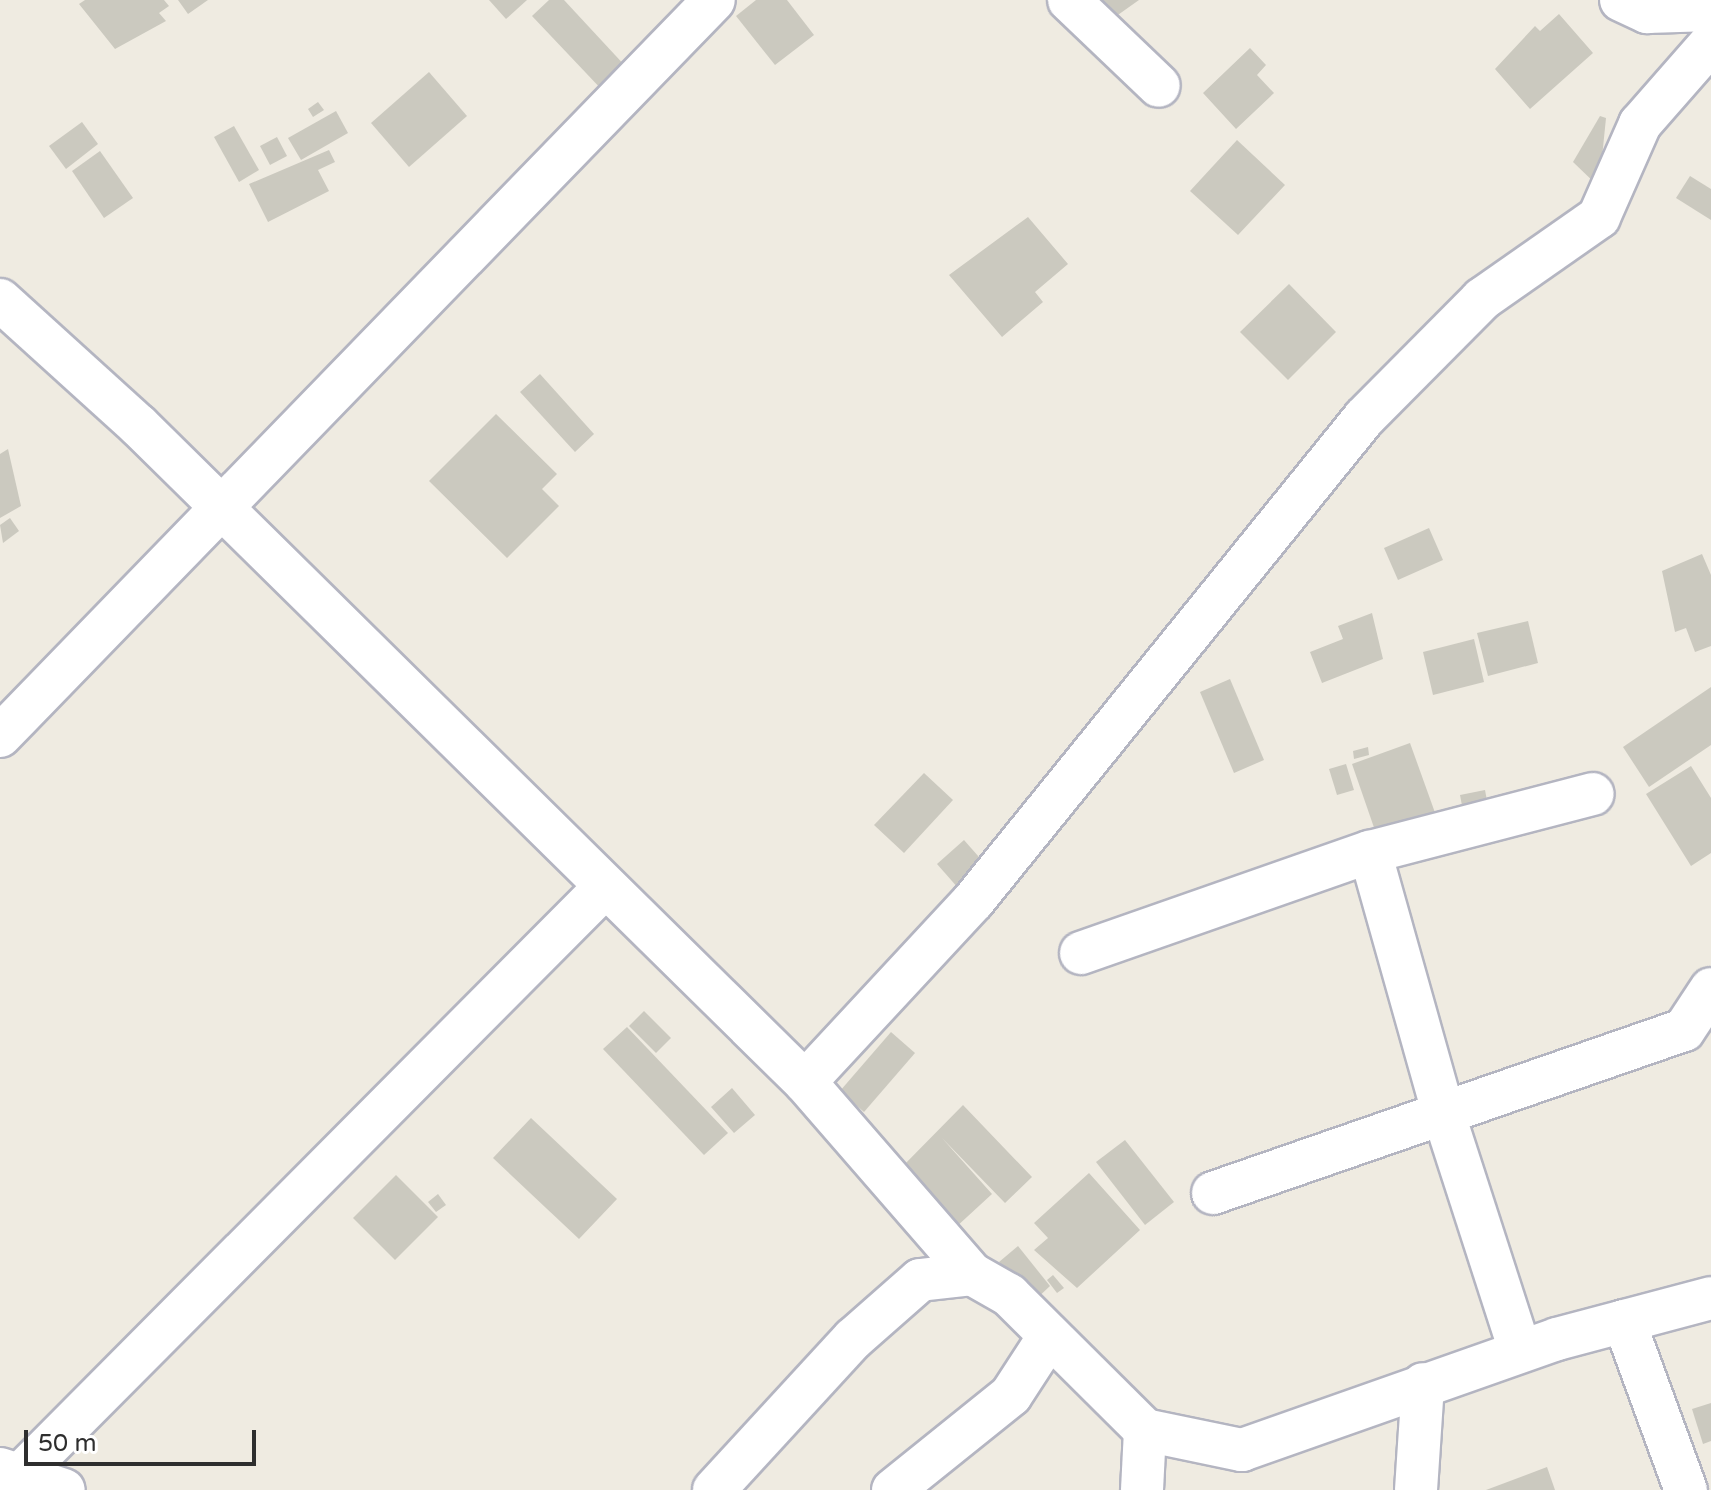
<!DOCTYPE html>
<style>
body{margin:0}
#map{position:relative;width:1711px;height:1490px;overflow:hidden;background:#efebe1;font-family:"Varela Round",sans-serif}
div>[style]{position:absolute}
.building>*{inset:0;background:#cbc9bf}
.roads{filter:drop-shadow(2px 0 #b4b5c1) drop-shadow(-2px 0 #b4b5c1) drop-shadow(0 2px #b4b5c1) drop-shadow(0 -2px #b4b5c1)}
.minor>*{height:42px;margin:-21px;padding:0 21px;transform-origin:21px;border-radius:21px;background:#fff}
span{translate:-50% -50%;white-space:nowrap;text-align:center;line-height:1.15;-webkit-text-stroke:8px #fff;paint-order:stroke}
.scale{position:absolute;left:24px;top:1430px;width:232px;height:36px;box-sizing:border-box;border:4px solid #2e2e2e;border-top:0;padding-left:10px;font-size:24px;line-height:28px;white-space:nowrap;color:#2e2e2e;-webkit-text-stroke:6px #fff;paint-order:stroke}
</style>
<div id="map">
<div class="building">
<div style="clip-path:polygon(85px 0,164px 0,169px 6px,159px 13px,166px 21px,115px 49px,79px 4px)"></div>
<div style="clip-path:polygon(178px 0,208px 0,188px 14px)"></div>
<div style="clip-path:polygon(489px 0,527px 0,506px 19px)"></div>
<div style="clip-path:polygon(549px 0,564px 0,628px 69px,604px 92px,532px 16px)"></div>
<div style="clip-path:polygon(756px 0,787px 0,814px 35px,775px 65px,736px 16px)"></div>
<div style="clip-path:polygon(1102px 0,1139px 0,1115px 17px)"></div>
<div style="clip-path:polygon(1559px 14px,1593px 53px,1530px 109px,1495px 69px,1535px 26px,1540px 31px)"></div>
<div style="clip-path:polygon(1250px 48px,1266px 65px,1257px 75px,1274px 93px,1236px 129px,1203px 93px)"></div>
<div style="clip-path:polygon(429px 72px,467px 116px,409px 167px,371px 123px)"></div>
<div style="clip-path:polygon(318px 102px,324px 110px,313px 117px,308px 109px)"></div>
<div style="clip-path:polygon(336px 111px,348px 133px,301px 160px,288px 138px)"></div>
<div style="clip-path:polygon(1600px 116px,1606px 118px,1599px 187px,1573px 162px)"></div>
<div style="clip-path:polygon(82px 122px,98px 144px,66px 169px,49px 146px)"></div>
<div style="clip-path:polygon(234px 126px,259px 170px,239px 182px,214px 137px)"></div>
<div style="clip-path:polygon(277px 137px,287px 156px,270px 165px,260px 146px)"></div>
<div style="clip-path:polygon(1237px 140px,1285px 185px,1238px 235px,1190px 191px)"></div>
<div style="clip-path:polygon(329px 150px,335px 162px,318px 170px,329px 191px,268px 222px,249px 184px)"></div>
<div style="clip-path:polygon(100px 151px,133px 198px,104px 218px,72px 171px)"></div>
<div style="clip-path:polygon(1690px 176px,1711px 189px,1711px 220px,1676px 198px)"></div>
<div style="clip-path:polygon(1028px 217px,1068px 264px,1035px 292px,1043px 302px,1002px 337px,949px 275px)"></div>
<div style="clip-path:polygon(1289px 284px,1336px 332px,1288px 380px,1240px 332px)"></div>
<div style="clip-path:polygon(540px 374px,594px 434px,575px 452px,520px 392px)"></div>
<div style="clip-path:polygon(496px 414px,557px 474px,542px 489px,559px 506px,507px 558px,429px 481px)"></div>
<div style="clip-path:polygon(8px 449px,21px 506px,0 518px,0 454px)"></div>
<div style="clip-path:polygon(10px 518px,19px 531px,3px 543px,0 525px)"></div>
<div style="clip-path:polygon(1429px 528px,1443px 560px,1398px 580px,1384px 548px)"></div>
<div style="clip-path:polygon(1702px 554px,1711px 575px,1711px 646px,1695px 652px,1686px 628px,1675px 632px,1662px 571px)"></div>
<div style="clip-path:polygon(1372px 613px,1383px 659px,1322px 683px,1310px 652px,1343px 639px,1338px 626px)"></div>
<div style="clip-path:polygon(1528px 621px,1538px 663px,1488px 676px,1477px 633px)"></div>
<div style="clip-path:polygon(1474px 639px,1484px 682px,1433px 695px,1423px 652px)"></div>
<div style="clip-path:polygon(1230px 679px,1264px 760px,1234px 773px,1200px 692px)"></div>
<div style="clip-path:polygon(1711px 687px,1711px 745px,1649px 787px,1623px 747px)"></div>
<div style="clip-path:polygon(1410px 743px,1438px 821px,1379px 842px,1352px 764px)"></div>
<div style="clip-path:polygon(1368px 747px,1369px 755px,1354px 759px,1353px 751px)"></div>
<div style="clip-path:polygon(1346px 764px,1354px 790px,1337px 795px,1329px 769px)"></div>
<div style="clip-path:polygon(1691px 766px,1711px 798px,1711px 853px,1691px 866px,1646px 794px)"></div>
<div style="clip-path:polygon(924px 773px,953px 800px,904px 853px,874px 825px)"></div>
<div style="clip-path:polygon(1485px 790px,1489px 811px,1464px 816px,1460px 795px)"></div>
<div style="clip-path:polygon(964px 840px,993px 873px,966px 897px,937px 864px)"></div>
<div style="clip-path:polygon(644px 1011px,671px 1038px,656px 1053px,629px 1026px)"></div>
<div style="clip-path:polygon(627px 1027px,728px 1133px,704px 1155px,603px 1049px)"></div>
<div style="clip-path:polygon(891px 1032px,915px 1053px,864px 1112px,840px 1091px)"></div>
<div style="clip-path:polygon(732px 1088px,755px 1115px,734px 1133px,711px 1107px)"></div>
<div style="clip-path:polygon(963px 1105px,1032px 1177px,1005px 1203px,942px 1138px,992px 1194px,955px 1228px,900px 1169px)"></div>
<div style="clip-path:polygon(531px 1118px,617px 1199px,579px 1239px,493px 1158px)"></div>
<div style="clip-path:polygon(1125px 1140px,1174px 1202px,1145px 1225px,1096px 1162px)"></div>
<div style="clip-path:polygon(1089px 1173px,1140px 1230px,1077px 1288px,1034px 1250px,1048px 1238px,1034px 1223px)"></div>
<div style="clip-path:polygon(396px 1175px,438px 1217px,395px 1260px,353px 1218px)"></div>
<div style="clip-path:polygon(438px 1194px,446px 1205px,436px 1212px,428px 1202px)"></div>
<div style="clip-path:polygon(1018px 1246px,1050px 1286px,1033px 1302px,999px 1262px)"></div>
<div style="clip-path:polygon(1053px 1275px,1064px 1288px,1057px 1293px,1047px 1280px)"></div>
<div style="clip-path:polygon(1711px 1403px,1711px 1441px,1703px 1444px,1692px 1409px)"></div>
<div style="clip-path:polygon(1547px 1467px,1555px 1490px,1486px 1490px)"></div>
</div>
<div class="roads">
<div class="minor">
<div style="left:1069px;top:0;width:124px;rotate:43.7deg"></div>
<div style="left:1621px;top:0;width:29px;rotate:25deg"></div>
<div style="left:1647px;top:12px;width:64px;rotate:-1.8deg"></div>
<div style="left:0;top:300px;width:186px;rotate:42.2deg"></div>
<div style="left:138px;top:425px;width:936px;rotate:44.57deg"></div>
<div style="left:805px;top:1082px;width:254px;rotate:49deg"></div>
<div style="left:0;top:736px;width:1025px;rotate:-45.87deg"></div>
<div style="left:1370px;top:852px;width:270px;rotate:74.3deg"></div>
<div style="left:1443px;top:1112px;width:251px;rotate:72.1deg"></div>
<div style="left:1081px;top:953px;width:306px;rotate:-19.3deg"></div>
<div style="left:1370px;top:852px;width:230px;rotate:-14.6deg"></div>
<div style="left:805px;top:1082px;width:248px;rotate:-47.1deg"></div>
<div style="left:974px;top:900px;width:620px;rotate:-51.02deg"></div>
<div style="left:1364px;top:418px;width:168px;rotate:-45.2deg"></div>
<div style="left:1482px;top:299px;width:143px;rotate:-35deg"></div>
<div style="left:1599px;top:217px;width:102px;rotate:-66.2deg"></div>
<div style="left:1640px;top:124px;width:108px;rotate:-48.8deg"></div>
<div style="left:1213px;top:1193px;width:498px;rotate:-19.1deg"></div>
<div style="left:1684px;top:1030px;width:49px;rotate:-56.6deg"></div>
<div style="left:1624px;top:1321px;width:180px;rotate:69.9deg"></div>
<div style="left:0;top:1469px;width:67px;rotate:18.2deg"></div>
<div style="left:19px;top:1476px;width:829px;rotate:-45.15deg"></div>
<div style="left:714px;top:1490px;width:205px;rotate:-47.4deg"></div>
<div style="left:853px;top:1339px;width:89px;rotate:-41.4deg"></div>
<div style="left:920px;top:1280px;width:52px;rotate:-6.6deg"></div>
<div style="left:972px;top:1274px;width:43px;rotate:29.6deg"></div>
<div style="left:1009px;top:1295px;width:192px;rotate:44.8deg"></div>
<div style="left:1145px;top:1430px;width:99px;rotate:11.7deg"></div>
<div style="left:1242px;top:1450px;width:334px;rotate:-19.4deg"></div>
<div style="left:1557px;top:1339px;width:159px;rotate:-14.9deg"></div>
<div style="left:893px;top:1490px;width:151px;rotate:-38.8deg"></div>
<div style="left:1011px;top:1395px;width:68px;rotate:-57deg"></div>
<div style="left:1142px;top:1490px;width:60px;rotate:-87.1deg"></div>
<div style="left:1416px;top:1490px;width:106px;rotate:-86.2deg"></div>
</div>
</div>
<div class="scale">50 m</div>
</div>
